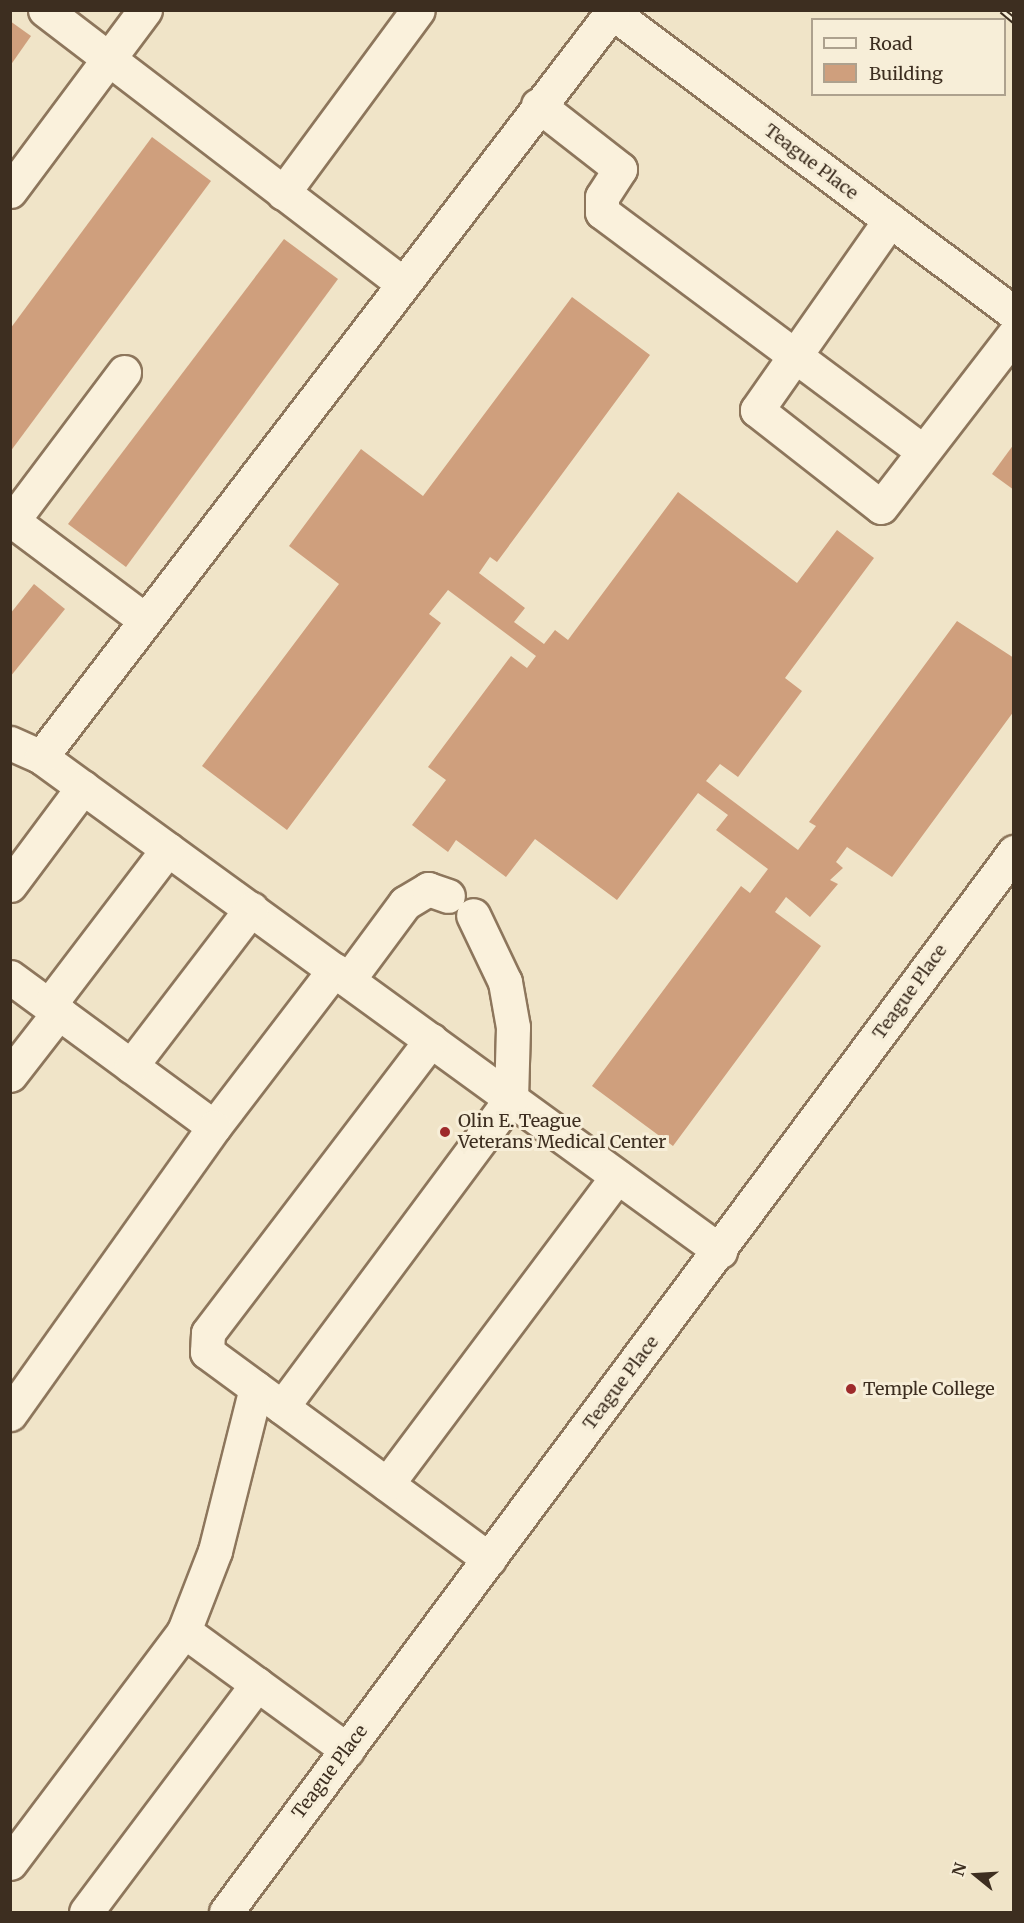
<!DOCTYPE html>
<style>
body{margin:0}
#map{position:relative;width:1024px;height:1923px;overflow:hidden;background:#f0e4c8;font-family:Merriweather,serif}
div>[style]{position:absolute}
.building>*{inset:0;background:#cf9f7d}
.roads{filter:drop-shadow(2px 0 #8d765c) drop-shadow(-2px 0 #8d765c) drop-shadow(0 2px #8d765c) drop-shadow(0 -2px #8d765c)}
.minor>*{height:33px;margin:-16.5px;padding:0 16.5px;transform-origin:16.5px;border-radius:16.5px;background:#faf1dc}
.rail>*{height:7px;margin-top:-3.5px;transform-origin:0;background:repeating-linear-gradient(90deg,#f7eed8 0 14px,#3d2e20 0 28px);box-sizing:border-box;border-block:2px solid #3d2e20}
.dots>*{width:16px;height:16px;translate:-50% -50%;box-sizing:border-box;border:3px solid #f7eed8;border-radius:50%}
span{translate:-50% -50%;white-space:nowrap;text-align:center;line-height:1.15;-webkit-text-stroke:6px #f7eed8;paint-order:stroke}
.street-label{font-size:18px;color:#3d2e20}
.poi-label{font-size:18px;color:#3d2e20}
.left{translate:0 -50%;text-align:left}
.frame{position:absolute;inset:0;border:12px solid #3d2e20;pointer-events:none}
.legend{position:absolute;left:811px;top:18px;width:195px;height:78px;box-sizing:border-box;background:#f7eed8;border:2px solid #ada18e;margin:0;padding:8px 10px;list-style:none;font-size:18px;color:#3d2e20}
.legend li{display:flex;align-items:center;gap:12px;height:30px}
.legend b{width:30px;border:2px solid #ada18e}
.north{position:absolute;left:946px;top:1845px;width:60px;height:60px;-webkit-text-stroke:4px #f7eed8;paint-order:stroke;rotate:288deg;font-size:16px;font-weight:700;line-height:24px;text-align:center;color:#3d2e20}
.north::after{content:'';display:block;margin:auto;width:21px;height:27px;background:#3d2e20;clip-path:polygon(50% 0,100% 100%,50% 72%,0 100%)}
</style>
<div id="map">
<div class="building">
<div style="clip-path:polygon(10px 21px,31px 36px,10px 66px)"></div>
<div style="clip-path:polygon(152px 137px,211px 181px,10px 452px,10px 329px)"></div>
<div style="clip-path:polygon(284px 239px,338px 279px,126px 567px,68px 524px)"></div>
<div style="clip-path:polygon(572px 297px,650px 355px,497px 562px,490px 557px,479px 573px,525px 608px,514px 622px,544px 644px,555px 630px,568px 640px,678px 492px,797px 583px,837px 530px,874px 558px,785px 678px,802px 691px,738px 777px,720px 764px,706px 781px,798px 850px,816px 826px,809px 822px,957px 621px,1014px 658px,1014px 711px,892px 877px,847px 847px,836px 862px,843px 868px,830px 880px,838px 884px,810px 917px,786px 897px,775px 912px,821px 946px,673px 1146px,592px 1086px,741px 886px,750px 893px,768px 869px,716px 830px,728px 815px,698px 793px,617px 900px,535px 839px,506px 877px,456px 840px,448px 852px,412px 825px,446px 780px,428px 767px,511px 656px,527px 668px,536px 656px,448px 590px,429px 614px,441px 623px,287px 830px,202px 766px,339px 584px,289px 546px,361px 449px,423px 496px)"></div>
<div style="clip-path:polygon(1014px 444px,1014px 490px,992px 474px)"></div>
<div style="clip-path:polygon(34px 584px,65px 609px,10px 677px,10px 614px)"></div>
</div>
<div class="roads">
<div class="minor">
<div style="left:45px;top:10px;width:448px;rotate:37.4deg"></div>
<div style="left:609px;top:10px;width:506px;rotate:36.8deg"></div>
<div style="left:538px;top:105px;width:104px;rotate:38deg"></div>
<div style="left:620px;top:169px;width:33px;rotate:123deg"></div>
<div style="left:602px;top:197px;width:15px;rotate:90deg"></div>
<div style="left:602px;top:212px;width:400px;rotate:36.7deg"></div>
<div style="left:10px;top:191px;width:226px;rotate:-53.3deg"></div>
<div style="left:283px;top:193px;width:227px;rotate:-53.6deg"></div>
<div style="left:890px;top:220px;width:232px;rotate:125deg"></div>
<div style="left:757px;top:410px;width:157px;rotate:38deg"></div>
<div style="left:881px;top:507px;width:218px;rotate:-52.4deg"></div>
<div style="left:10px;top:519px;width:169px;rotate:36.8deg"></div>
<div style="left:13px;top:520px;width:185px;rotate:-53.1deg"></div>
<div style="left:10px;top:743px;width:34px;rotate:24deg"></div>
<div style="left:41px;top:757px;width:840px;rotate:36.04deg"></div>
<div style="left:41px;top:757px;width:939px;rotate:-52.53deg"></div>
<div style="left:10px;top:885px;width:122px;rotate:-53.3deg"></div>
<div style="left:10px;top:977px;width:253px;rotate:36.3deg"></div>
<div style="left:214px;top:1127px;width:198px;rotate:-52.6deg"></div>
<div style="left:348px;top:980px;width:96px;rotate:-53.5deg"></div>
<div style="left:405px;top:903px;width:27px;rotate:-31deg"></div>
<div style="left:428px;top:889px;width:21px;rotate:19deg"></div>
<div style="left:49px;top:1005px;width:196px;rotate:-52.7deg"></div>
<div style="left:431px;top:1040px;width:368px;rotate:127.3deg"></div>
<div style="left:208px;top:1333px;width:19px;rotate:93deg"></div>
<div style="left:207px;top:1352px;width:350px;rotate:36.3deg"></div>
<div style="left:131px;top:1066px;width:198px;rotate:-52.6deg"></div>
<div style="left:10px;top:1075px;width:80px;rotate:-52.1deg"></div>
<div style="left:282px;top:1407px;width:384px;rotate:-53.4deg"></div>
<div style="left:511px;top:1099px;width:72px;rotate:-88.4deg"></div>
<div style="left:513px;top:1027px;width:46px;rotate:-100.1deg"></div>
<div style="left:505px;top:982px;width:74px;rotate:-115.5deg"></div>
<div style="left:10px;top:1414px;width:352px;rotate:-54.6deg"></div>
<div style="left:387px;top:1484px;width:384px;rotate:-53.2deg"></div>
<div style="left:184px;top:1631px;width:202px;rotate:36.1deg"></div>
<div style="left:10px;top:1863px;width:290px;rotate:-53.1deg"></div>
<div style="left:184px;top:1631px;width:86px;rotate:-68.8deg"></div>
<div style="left:215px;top:1551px;width:168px;rotate:-75.9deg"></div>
<div style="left:86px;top:1912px;width:285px;rotate:-53.1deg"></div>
<div style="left:226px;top:1912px;width:1321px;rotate:-53.37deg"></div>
</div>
</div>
<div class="rail">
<div style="left:1002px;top:10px;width:16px;rotate:40deg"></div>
</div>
<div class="dots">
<div style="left:445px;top:1132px;background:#9e2a2b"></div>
<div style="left:851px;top:1389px;background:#9e2a2b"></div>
</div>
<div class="street-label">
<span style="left:811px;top:162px;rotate:37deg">Teague Place</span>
<span style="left:910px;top:992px;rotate:-54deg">Teague Place</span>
<span style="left:621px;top:1383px;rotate:-53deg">Teague Place</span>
<span style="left:330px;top:1772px;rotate:-53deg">Teague Place</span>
</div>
<div class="poi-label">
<span class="left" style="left:458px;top:1132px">Olin E. Teague<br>Veterans Medical Center</span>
<span class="left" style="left:863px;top:1389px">Temple College</span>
</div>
<div class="frame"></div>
<ul class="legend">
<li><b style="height:8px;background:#faf1dc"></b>Road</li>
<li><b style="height:16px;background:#cf9f7d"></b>Building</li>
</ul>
<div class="north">N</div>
</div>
